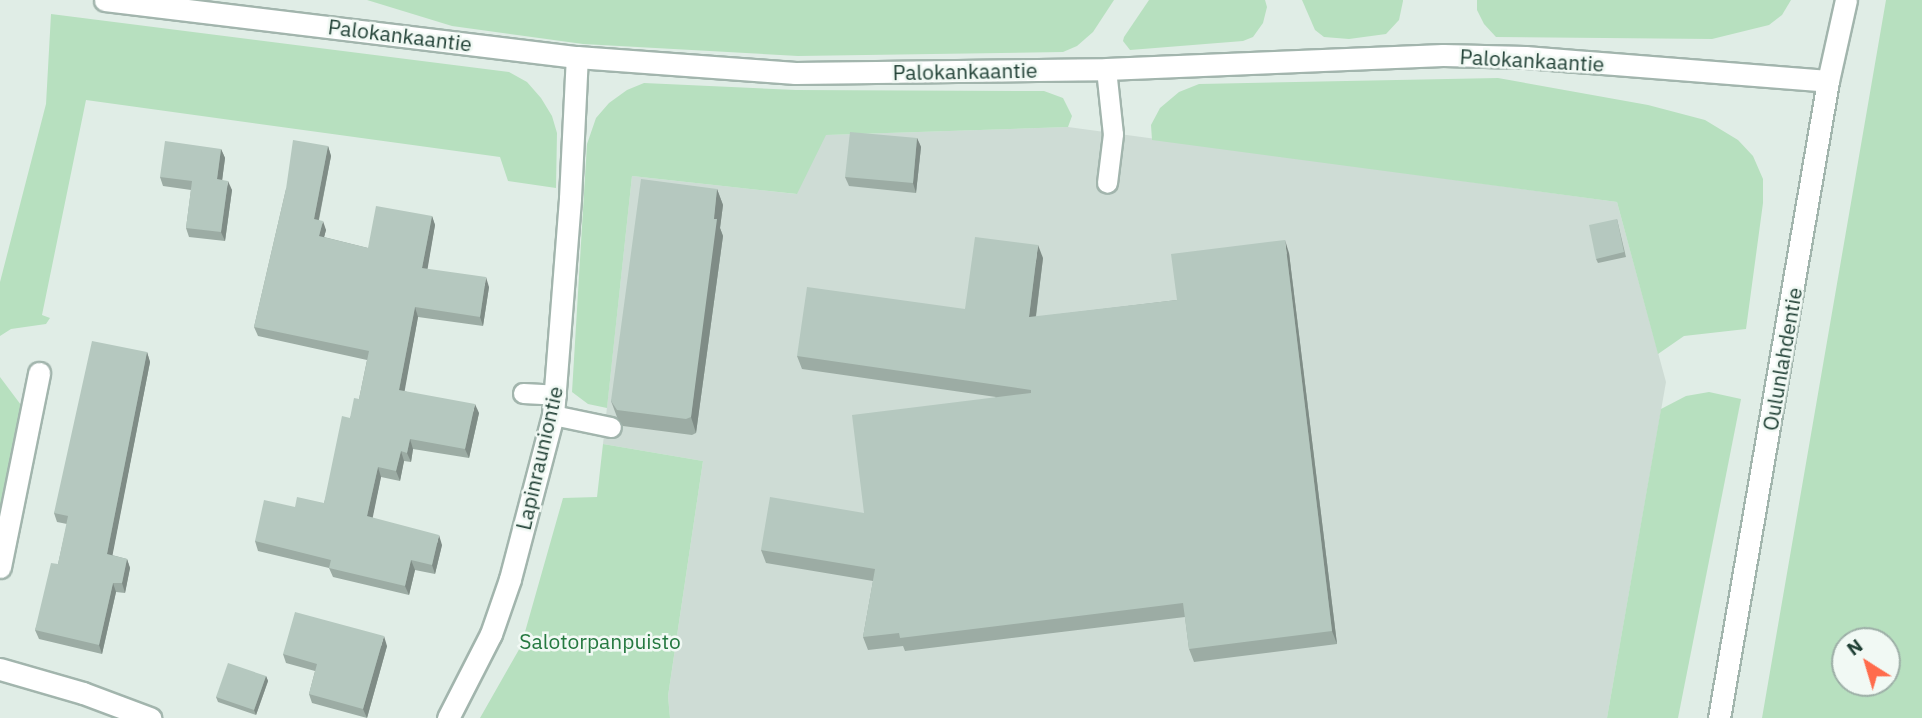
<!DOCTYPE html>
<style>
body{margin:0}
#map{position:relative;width:1922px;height:718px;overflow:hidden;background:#e0ede6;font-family:"IBM Plex Sans",sans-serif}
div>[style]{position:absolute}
.built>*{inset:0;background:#cedcd5}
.green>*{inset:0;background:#b7e0bf}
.roads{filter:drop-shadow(2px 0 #a2b5ad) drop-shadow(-2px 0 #a2b5ad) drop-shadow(0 2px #a2b5ad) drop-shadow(0 -2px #a2b5ad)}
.service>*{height:19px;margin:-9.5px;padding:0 9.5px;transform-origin:9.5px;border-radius:9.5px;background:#fff}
.minor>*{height:21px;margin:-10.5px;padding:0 10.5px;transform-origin:10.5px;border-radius:10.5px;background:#fff}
.secondary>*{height:21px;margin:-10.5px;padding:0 10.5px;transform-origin:10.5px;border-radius:10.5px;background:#fff}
.wall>*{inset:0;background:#9caca4}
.shaded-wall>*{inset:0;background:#7f8c86}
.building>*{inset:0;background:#b5c8bf}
span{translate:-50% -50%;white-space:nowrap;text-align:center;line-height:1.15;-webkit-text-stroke:5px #f1f9f4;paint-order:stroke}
.street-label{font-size:21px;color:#1f3f34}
.park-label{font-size:21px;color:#257940}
.north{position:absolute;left:1831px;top:627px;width:70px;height:70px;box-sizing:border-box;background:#f1f9f4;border:2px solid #9dafa7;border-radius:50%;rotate:323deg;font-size:19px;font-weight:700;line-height:28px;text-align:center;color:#1f3f34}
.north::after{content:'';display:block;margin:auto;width:24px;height:32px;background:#ff6c4c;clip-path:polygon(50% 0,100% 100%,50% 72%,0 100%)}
</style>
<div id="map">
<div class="built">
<div style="clip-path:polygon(1068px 127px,1617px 202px,1666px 382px,1607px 718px,670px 718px,668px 696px,703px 461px,603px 444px,632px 176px,796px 194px,825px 135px)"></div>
</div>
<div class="green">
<div style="clip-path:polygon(367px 0,1114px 0,1093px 32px,1077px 46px,1063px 52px,798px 56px,583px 44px,452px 26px)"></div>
<div style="clip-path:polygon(1149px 0,1265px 0,1267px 7px,1263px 23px,1253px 37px,1243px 41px,1130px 50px,1123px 41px,1124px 37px)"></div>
<div style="clip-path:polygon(1302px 0,1403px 0,1403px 1px,1399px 20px,1386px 34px,1349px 39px,1324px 37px,1315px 30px)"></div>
<div style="clip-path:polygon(1477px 0,1791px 0,1782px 15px,1769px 25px,1712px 39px,1496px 37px,1484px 24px,1477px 10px)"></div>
<div style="clip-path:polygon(evenodd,1886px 0,1922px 0,1922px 718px,1762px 718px,1886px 0,1845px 641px,1887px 641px,1887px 683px,1845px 683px,1845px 641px)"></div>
<div style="clip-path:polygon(51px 14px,509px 72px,527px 82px,541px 98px,552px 116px,557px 133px,556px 188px,508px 181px,500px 157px,86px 100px,42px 315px,50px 318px,46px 324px,11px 329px,0 336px,0 282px,46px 104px)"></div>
<div style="clip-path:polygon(1498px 78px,1648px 105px,1705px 120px,1738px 140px,1753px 156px,1763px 179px,1763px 203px,1746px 329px,1684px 336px,1658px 354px,1617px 202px,1152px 140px,1151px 125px,1160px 108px,1179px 92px,1199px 84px)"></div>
<div style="clip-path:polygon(644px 83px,796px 90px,1044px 91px,1063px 98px,1072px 116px,1068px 127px,826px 135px,797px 194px,632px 176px,607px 408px,588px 404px,572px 392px,587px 144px,596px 118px,609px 103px,627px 90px)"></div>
<div style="clip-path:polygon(0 377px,21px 405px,0 507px)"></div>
<div style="clip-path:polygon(1709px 392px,1741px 399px,1678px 718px,1607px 718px,1661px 409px,1686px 396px)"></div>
<div style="clip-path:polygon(603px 444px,703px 461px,668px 696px,670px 718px,480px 718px,521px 646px,563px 498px,597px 497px)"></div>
</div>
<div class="roads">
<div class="service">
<div style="left:1106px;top:69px;width:65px;rotate:83.9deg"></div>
<div style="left:1113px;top:134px;width:49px;rotate:97deg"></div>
<div style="left:523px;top:393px;width:33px;rotate:3deg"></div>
<div style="left:553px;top:415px;width:59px;rotate:11.7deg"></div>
</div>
<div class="minor">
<div style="left:0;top:567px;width:198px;rotate:-78.6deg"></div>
<div style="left:0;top:669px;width:86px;rotate:16.1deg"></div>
<div style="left:83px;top:693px;width:72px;rotate:20.5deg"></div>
<div style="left:448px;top:718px;width:94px;rotate:-62.9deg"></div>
<div style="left:491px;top:634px;width:58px;rotate:-70.9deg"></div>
<div style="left:510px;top:579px;width:170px;rotate:-75.3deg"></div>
<div style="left:553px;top:415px;width:218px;rotate:-85.5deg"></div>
<div style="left:570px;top:198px;width:141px;rotate:-87.2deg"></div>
</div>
<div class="secondary">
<div style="left:105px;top:0;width:475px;rotate:6.9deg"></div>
<div style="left:577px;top:57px;width:219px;rotate:4.2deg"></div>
<div style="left:795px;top:73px;width:311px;rotate:-0.7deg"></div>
<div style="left:1106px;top:69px;width:337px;rotate:-2.4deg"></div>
<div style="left:1443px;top:55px;width:82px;rotate:1.4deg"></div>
<div style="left:1525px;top:57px;width:304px;rotate:4.5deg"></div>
<div style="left:1719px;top:718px;width:646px;rotate:-80.29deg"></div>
<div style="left:1828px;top:81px;width:83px;rotate:-77.5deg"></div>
</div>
</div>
<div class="wall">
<div style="clip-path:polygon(917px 138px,921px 147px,916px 193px,849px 186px,845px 177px)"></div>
<div style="clip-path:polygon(328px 146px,331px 156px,319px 220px,326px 230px,324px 237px,368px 248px,432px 216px,435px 225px,427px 269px,489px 287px,483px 326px,418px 317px,404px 391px,479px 413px,469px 458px,413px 449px,411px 462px,404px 461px,400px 481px,381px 477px,372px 518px,442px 545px,435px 574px,415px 570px,409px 595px,333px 577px,329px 568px,258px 551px,255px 541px,295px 507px,324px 503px,350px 418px,359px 399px,367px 360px,258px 336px,254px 327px,286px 189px)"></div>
<div style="clip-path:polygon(221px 149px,225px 158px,222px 180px,232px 190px,225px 241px,189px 237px,186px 228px,191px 190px,163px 186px,160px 177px)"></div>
<div style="clip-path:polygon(717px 189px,723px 205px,720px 228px,723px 236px,696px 433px,692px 435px,623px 426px,617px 417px,611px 401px)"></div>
<div style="clip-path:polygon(1617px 219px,1626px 257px,1598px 263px,1596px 259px)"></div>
<div style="clip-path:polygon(1289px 253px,1337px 644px,1194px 662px,1189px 649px,1185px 617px,905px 651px,903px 646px,868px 650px,863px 637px,873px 581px,766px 563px,761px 550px,864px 513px,996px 397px,802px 369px,797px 356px,965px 309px,1043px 258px,1036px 317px,1177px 300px)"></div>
<div style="clip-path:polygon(147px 352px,150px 362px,112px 555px,127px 559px,130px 568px,125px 593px,116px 592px,102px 654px,39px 639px,35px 630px,58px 564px,67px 524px,57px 522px,54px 513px)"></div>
<div style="clip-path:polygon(387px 646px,367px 718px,312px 703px,309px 694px,315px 671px,286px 663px,283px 654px)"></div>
<div style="clip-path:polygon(266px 676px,268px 681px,256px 715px,218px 702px,216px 697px)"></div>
</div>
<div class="shaded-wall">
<div style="clip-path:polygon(917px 138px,921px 147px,916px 193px,913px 183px)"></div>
<div style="clip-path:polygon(328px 146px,331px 156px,317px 228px,314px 219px)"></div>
<div style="clip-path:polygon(221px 149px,225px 158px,221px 189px,217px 179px)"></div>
<div style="clip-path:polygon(228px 181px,232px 190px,225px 241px,221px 232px)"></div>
<div style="clip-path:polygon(717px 189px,723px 205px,720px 228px,723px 236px,696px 433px,691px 417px)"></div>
<div style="clip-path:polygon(432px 216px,435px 225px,426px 278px,422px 268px)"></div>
<div style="clip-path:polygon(323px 221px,326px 230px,322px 245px,319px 236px)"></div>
<div style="clip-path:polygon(1285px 240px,1289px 253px,1337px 644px,1332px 631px)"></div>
<div style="clip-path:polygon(1038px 245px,1043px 258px,1034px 330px,1029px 317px)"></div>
<div style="clip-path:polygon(486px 277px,489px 287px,483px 326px,480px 317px)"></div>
<div style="clip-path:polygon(415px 307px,418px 317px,403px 400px,399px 390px)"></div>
<div style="clip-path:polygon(147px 352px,150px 362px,111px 563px,107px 554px)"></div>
<div style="clip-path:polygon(475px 404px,479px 413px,469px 458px,465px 449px)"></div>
<div style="clip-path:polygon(410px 439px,413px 449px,411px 462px,407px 453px)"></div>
<div style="clip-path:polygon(401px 451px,404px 461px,400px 481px,396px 471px)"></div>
<div style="clip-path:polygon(378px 467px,381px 477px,371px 526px,367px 516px)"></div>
<div style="clip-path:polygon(439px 535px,442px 545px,435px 574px,432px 565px)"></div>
<div style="clip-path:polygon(127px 559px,130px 568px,125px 593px,122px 583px)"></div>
<div style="clip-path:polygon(411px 560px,415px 570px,409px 595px,405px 586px)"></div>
<div style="clip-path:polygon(113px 583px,116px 592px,102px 654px,99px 645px)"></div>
<div style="clip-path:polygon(384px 636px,387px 646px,367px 718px,363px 709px)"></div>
<div style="clip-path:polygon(266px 676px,268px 681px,256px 715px,254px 710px)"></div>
</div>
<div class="building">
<div style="clip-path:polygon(850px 132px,917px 138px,913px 183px,845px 177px)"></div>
<div style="clip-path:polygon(293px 140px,328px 146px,314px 219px,323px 221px,319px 236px,368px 248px,376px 206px,432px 216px,422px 268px,486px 277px,480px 317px,415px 307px,399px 390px,475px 404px,465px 449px,410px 439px,407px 453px,401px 451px,396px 471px,378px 467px,367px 516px,439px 535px,432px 565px,411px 560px,405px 586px,329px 568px,331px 560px,255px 541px,264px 500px,295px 507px,297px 497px,324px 503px,342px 416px,350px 418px,354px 398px,359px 399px,369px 351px,254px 327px,286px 189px)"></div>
<div style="clip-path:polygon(165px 141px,221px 149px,217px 179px,228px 181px,221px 232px,186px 228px,192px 181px,160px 177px)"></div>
<div style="clip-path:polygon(641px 179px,717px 189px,714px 219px,717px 219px,691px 417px,686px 419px,617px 410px,611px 401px)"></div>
<div style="clip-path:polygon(1617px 219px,1624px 252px,1596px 259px,1589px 225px)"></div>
<div style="clip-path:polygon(975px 237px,1038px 245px,1029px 317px,1177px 300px,1171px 254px,1285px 240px,1332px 631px,1189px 649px,1183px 603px,900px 638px,899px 633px,863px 637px,875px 569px,761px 550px,770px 497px,864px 513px,852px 415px,1031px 393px,1031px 390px,797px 356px,807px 287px,965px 309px)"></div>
<div style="clip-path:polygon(92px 341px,147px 352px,107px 554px,127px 559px,122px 583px,113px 583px,99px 645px,35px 630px,51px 563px,58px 564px,68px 516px,54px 513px)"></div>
<div style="clip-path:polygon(295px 612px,384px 636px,363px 709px,309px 694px,317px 664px,283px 654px)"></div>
<div style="clip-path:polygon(228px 663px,266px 676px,254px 710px,216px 697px)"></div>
</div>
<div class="street-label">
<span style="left:400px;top:35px;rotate:7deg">Palokankaantie</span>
<span style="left:1532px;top:60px;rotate:3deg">Palokankaantie</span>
<span style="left:965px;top:71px;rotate:-1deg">Palokankaantie</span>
<span style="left:1782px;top:359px;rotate:-80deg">Oulunlahdentie</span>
<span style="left:539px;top:458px;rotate:-77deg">Lapinrauniontie</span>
</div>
<div class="park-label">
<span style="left:600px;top:641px">Salotorpanpuisto</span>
</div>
<div class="north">N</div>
</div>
